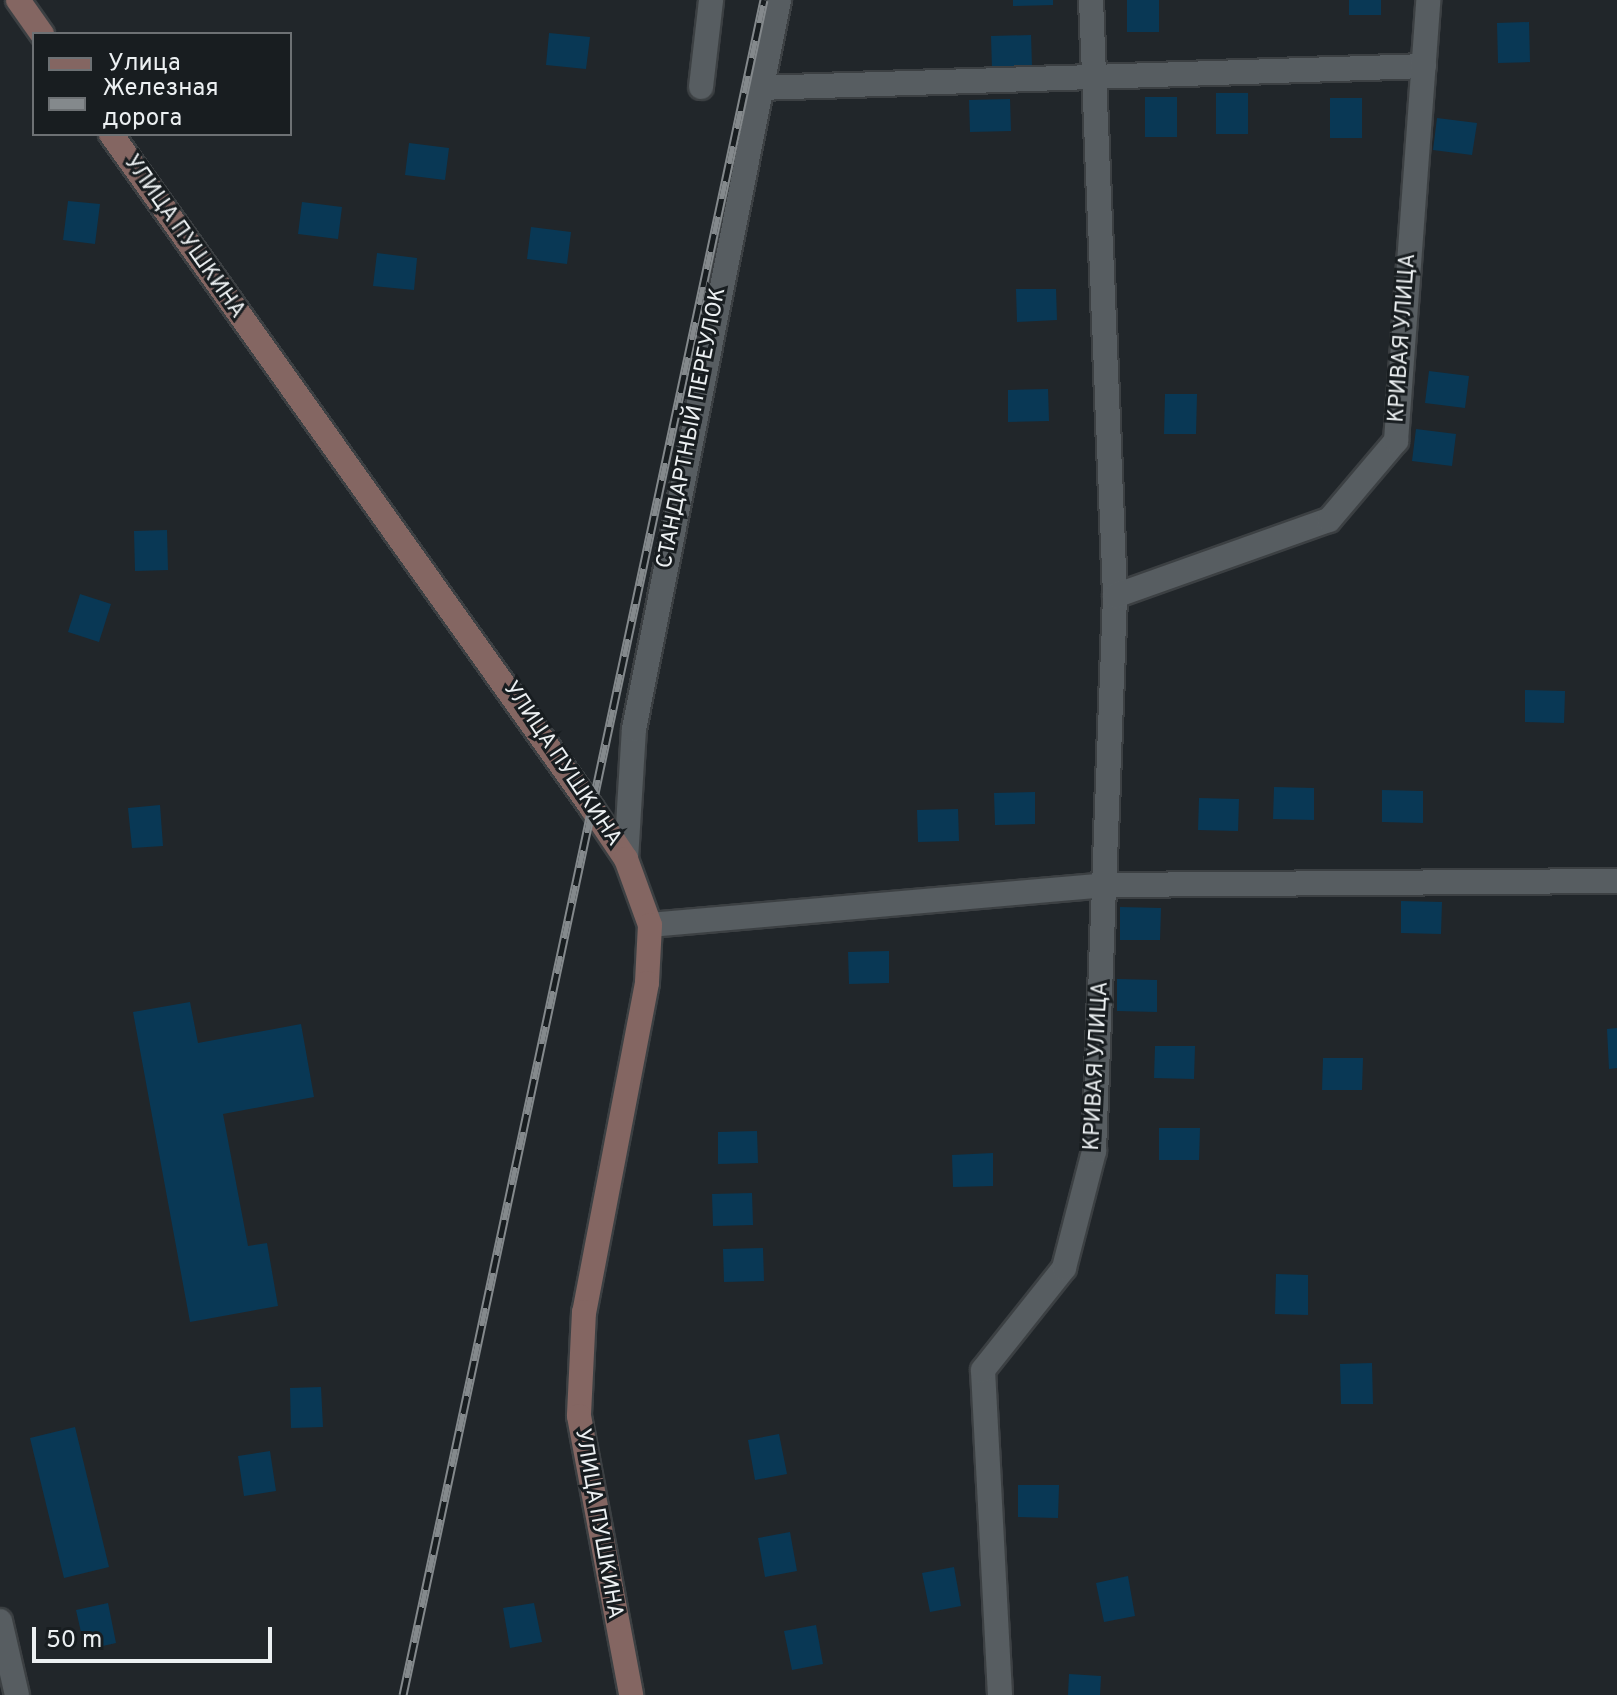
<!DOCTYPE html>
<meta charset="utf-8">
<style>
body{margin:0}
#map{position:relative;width:1617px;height:1695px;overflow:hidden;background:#21262a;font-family:Overpass,sans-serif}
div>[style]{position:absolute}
.building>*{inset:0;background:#093855}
.roads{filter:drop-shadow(2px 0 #3c4043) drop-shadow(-2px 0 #3c4043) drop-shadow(0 2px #3c4043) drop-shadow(0 -2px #3c4043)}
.street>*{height:24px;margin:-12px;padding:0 12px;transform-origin:12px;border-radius:12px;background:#575d61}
.secondary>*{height:24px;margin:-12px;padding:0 12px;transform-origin:12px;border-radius:12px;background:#846662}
.rail>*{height:9px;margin-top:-4.5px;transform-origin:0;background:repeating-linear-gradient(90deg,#181d20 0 18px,#84898c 0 36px);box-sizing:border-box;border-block:2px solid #84898c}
span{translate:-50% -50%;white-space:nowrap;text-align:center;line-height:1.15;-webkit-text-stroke:6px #181d20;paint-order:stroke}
.street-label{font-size:22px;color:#ecf0f2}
.legend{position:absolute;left:32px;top:32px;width:260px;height:104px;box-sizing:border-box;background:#181d20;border:2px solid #6d7174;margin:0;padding:10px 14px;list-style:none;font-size:24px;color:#ecf0f2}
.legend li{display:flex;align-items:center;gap:16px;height:40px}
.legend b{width:40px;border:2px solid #6d7174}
.scale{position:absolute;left:32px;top:1627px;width:240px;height:36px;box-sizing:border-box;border:4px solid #ecf0f2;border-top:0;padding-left:10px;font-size:24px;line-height:28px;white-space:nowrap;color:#ecf0f2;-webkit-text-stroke:6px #181d20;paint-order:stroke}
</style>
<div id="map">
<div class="building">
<div style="clip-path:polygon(1013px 0,1053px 0,1053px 5px,1013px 6px)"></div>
<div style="clip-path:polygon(1127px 0,1159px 0,1159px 32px,1127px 32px)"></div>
<div style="clip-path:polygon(1349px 0,1381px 0,1381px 15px,1349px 15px)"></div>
<div style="clip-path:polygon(1529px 22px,1530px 62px,1498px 63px,1497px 23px)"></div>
<div style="clip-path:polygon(549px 33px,590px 37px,586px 69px,546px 65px)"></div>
<div style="clip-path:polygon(1031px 35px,1032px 67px,992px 69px,991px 36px)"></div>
<div style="clip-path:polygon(1216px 93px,1248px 93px,1248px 134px,1216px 134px)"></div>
<div style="clip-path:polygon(1145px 97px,1177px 97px,1177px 137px,1145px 137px)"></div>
<div style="clip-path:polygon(1330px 98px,1362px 98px,1362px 138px,1330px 138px)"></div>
<div style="clip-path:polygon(1010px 99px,1011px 131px,970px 132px,969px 100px)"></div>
<div style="clip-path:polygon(1437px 118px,1477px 123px,1472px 155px,1433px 150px)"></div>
<div style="clip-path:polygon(409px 143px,449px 148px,445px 180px,405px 175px)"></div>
<div style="clip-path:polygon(68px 201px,100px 204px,95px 244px,63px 240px)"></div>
<div style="clip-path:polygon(302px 202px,342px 207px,338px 239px,298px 234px)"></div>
<div style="clip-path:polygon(531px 227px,571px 232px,567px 264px,527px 259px)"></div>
<div style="clip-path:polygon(377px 253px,417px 258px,414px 290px,373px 286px)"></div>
<div style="clip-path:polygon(1016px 289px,1056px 289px,1057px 320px,1017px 322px)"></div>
<div style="clip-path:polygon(1429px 371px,1469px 376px,1465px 408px,1425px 403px)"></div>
<div style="clip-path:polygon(1048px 389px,1049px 421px,1008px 422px,1008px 390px)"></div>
<div style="clip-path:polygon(1165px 394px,1197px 394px,1196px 434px,1164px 434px)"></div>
<div style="clip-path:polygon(1416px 429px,1456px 434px,1452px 466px,1412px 461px)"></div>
<div style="clip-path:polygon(167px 530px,168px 570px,135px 571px,134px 531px)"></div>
<div style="clip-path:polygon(80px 594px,111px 604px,99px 642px,68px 632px)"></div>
<div style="clip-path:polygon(1525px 690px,1565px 691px,1564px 723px,1525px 722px)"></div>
<div style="clip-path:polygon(1274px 787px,1314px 788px,1314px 820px,1273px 819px)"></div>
<div style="clip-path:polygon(1382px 790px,1423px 791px,1423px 823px,1382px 822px)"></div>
<div style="clip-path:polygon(1035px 792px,1035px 824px,995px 825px,994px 793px)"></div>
<div style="clip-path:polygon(1199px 798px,1239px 799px,1238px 831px,1198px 830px)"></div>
<div style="clip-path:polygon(160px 805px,163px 846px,132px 848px,128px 808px)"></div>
<div style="clip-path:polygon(958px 809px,959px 841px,918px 842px,917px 810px)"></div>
<div style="clip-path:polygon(1401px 901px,1442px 902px,1441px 934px,1401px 933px)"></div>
<div style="clip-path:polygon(1120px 907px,1161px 908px,1160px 940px,1120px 940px)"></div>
<div style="clip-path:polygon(889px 951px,889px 983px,849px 984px,848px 952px)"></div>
<div style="clip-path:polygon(1117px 979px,1157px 980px,1157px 1012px,1117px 1011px)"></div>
<div style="clip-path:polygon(190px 1002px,198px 1043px,301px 1024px,314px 1097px,223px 1114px,248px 1246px,267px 1243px,278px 1306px,190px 1322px,133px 1012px)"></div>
<div style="clip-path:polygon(1617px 1028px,1617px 1068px,1609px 1069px,1607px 1029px)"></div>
<div style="clip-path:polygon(1155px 1046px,1195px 1046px,1194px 1079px,1154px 1078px)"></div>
<div style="clip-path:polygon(1323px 1058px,1363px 1058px,1362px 1090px,1322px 1090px)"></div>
<div style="clip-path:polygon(1159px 1128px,1200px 1128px,1199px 1160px,1159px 1160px)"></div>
<div style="clip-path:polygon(757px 1131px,758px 1163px,718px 1164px,718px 1132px)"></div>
<div style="clip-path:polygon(993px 1153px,993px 1186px,953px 1187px,952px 1155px)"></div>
<div style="clip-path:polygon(752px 1193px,753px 1225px,713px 1226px,712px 1194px)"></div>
<div style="clip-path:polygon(763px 1248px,764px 1281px,724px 1282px,723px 1249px)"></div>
<div style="clip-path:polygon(1276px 1274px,1308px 1275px,1308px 1315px,1275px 1314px)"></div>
<div style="clip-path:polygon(1372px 1363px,1373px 1404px,1341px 1404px,1340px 1364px)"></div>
<div style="clip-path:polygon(321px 1387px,323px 1427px,291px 1428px,290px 1388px)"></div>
<div style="clip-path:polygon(75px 1427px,109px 1567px,64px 1578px,30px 1438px)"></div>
<div style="clip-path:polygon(779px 1434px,787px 1474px,755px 1480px,748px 1440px)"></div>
<div style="clip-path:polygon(270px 1451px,276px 1491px,244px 1496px,238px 1456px)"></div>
<div style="clip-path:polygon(1018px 1485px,1059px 1485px,1058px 1518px,1018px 1517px)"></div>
<div style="clip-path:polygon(790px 1532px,797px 1571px,765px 1577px,758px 1538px)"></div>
<div style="clip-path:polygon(954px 1567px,961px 1606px,930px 1612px,922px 1573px)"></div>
<div style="clip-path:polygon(1128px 1576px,1135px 1616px,1104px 1622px,1096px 1583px)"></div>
<div style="clip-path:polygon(108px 1603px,116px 1643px,85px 1650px,76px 1610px)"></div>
<div style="clip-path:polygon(534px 1603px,542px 1642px,510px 1648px,503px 1608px)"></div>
<div style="clip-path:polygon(816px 1625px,823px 1664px,792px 1670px,784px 1631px)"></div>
<div style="clip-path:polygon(1069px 1674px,1101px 1676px,1100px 1695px,1068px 1695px)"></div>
</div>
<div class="roads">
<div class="street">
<div style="left:1091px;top:0;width:596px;rotate:87.69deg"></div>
<div style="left:701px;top:87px;width:88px;rotate:-83.4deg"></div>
<div style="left:759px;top:88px;width:665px;rotate:-1.89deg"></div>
<div style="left:626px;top:859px;width:130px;rotate:-86.5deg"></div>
<div style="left:634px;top:729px;width:743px;rotate:-78.75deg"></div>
<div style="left:650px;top:925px;width:457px;rotate:-5deg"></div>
<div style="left:1105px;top:885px;width:512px;rotate:-0.45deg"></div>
<div style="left:0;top:1621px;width:76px;rotate:77.1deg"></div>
<div style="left:1000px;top:1695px;width:325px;rotate:-93deg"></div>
<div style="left:983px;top:1370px;width:130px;rotate:-51.5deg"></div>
<div style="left:1064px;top:1268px;width:121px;rotate:-75.6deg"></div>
<div style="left:1094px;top:1151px;width:555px;rotate:-87.83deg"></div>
<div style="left:1115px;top:596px;width:227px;rotate:-19.6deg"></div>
<div style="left:1329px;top:520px;width:104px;rotate:-49.7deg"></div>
<div style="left:1396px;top:441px;width:442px;rotate:-85.8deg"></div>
</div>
<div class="secondary">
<div style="left:18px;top:0;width:42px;rotate:54.8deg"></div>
<div style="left:111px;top:134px;width:827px;rotate:54.5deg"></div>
<div style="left:591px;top:807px;width:63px;rotate:56.1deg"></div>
<div style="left:626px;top:859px;width:70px;rotate:70deg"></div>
<div style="left:650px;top:925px;width:58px;rotate:93deg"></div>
<div style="left:647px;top:983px;width:335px;rotate:100.8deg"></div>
<div style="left:584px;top:1312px;width:104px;rotate:92.8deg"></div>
<div style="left:579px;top:1416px;width:284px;rotate:79.4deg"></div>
</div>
</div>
<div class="rail">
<div style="left:403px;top:1695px;width:1733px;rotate:-77.98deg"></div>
</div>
<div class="street-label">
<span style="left:184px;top:237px;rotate:55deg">УЛИЦА ПУШКИНА</span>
<span style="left:1403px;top:338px;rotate:-86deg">КРИВАЯ УЛИЦА</span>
<span style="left:692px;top:428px;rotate:-79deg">СТАНДАРТНЫЙ ПЕРЕУЛОК</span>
<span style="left:562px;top:764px;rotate:56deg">УЛИЦА ПУШКИНА</span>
<span style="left:1097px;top:1066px;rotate:-87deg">КРИВАЯ УЛИЦА</span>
<span style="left:598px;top:1524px;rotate:80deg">УЛИЦА ПУШКИНА</span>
</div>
<ul class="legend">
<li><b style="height:10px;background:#846662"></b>Улица</li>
<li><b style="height:10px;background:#84898c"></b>Железная дорога</li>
</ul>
<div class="scale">50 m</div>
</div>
